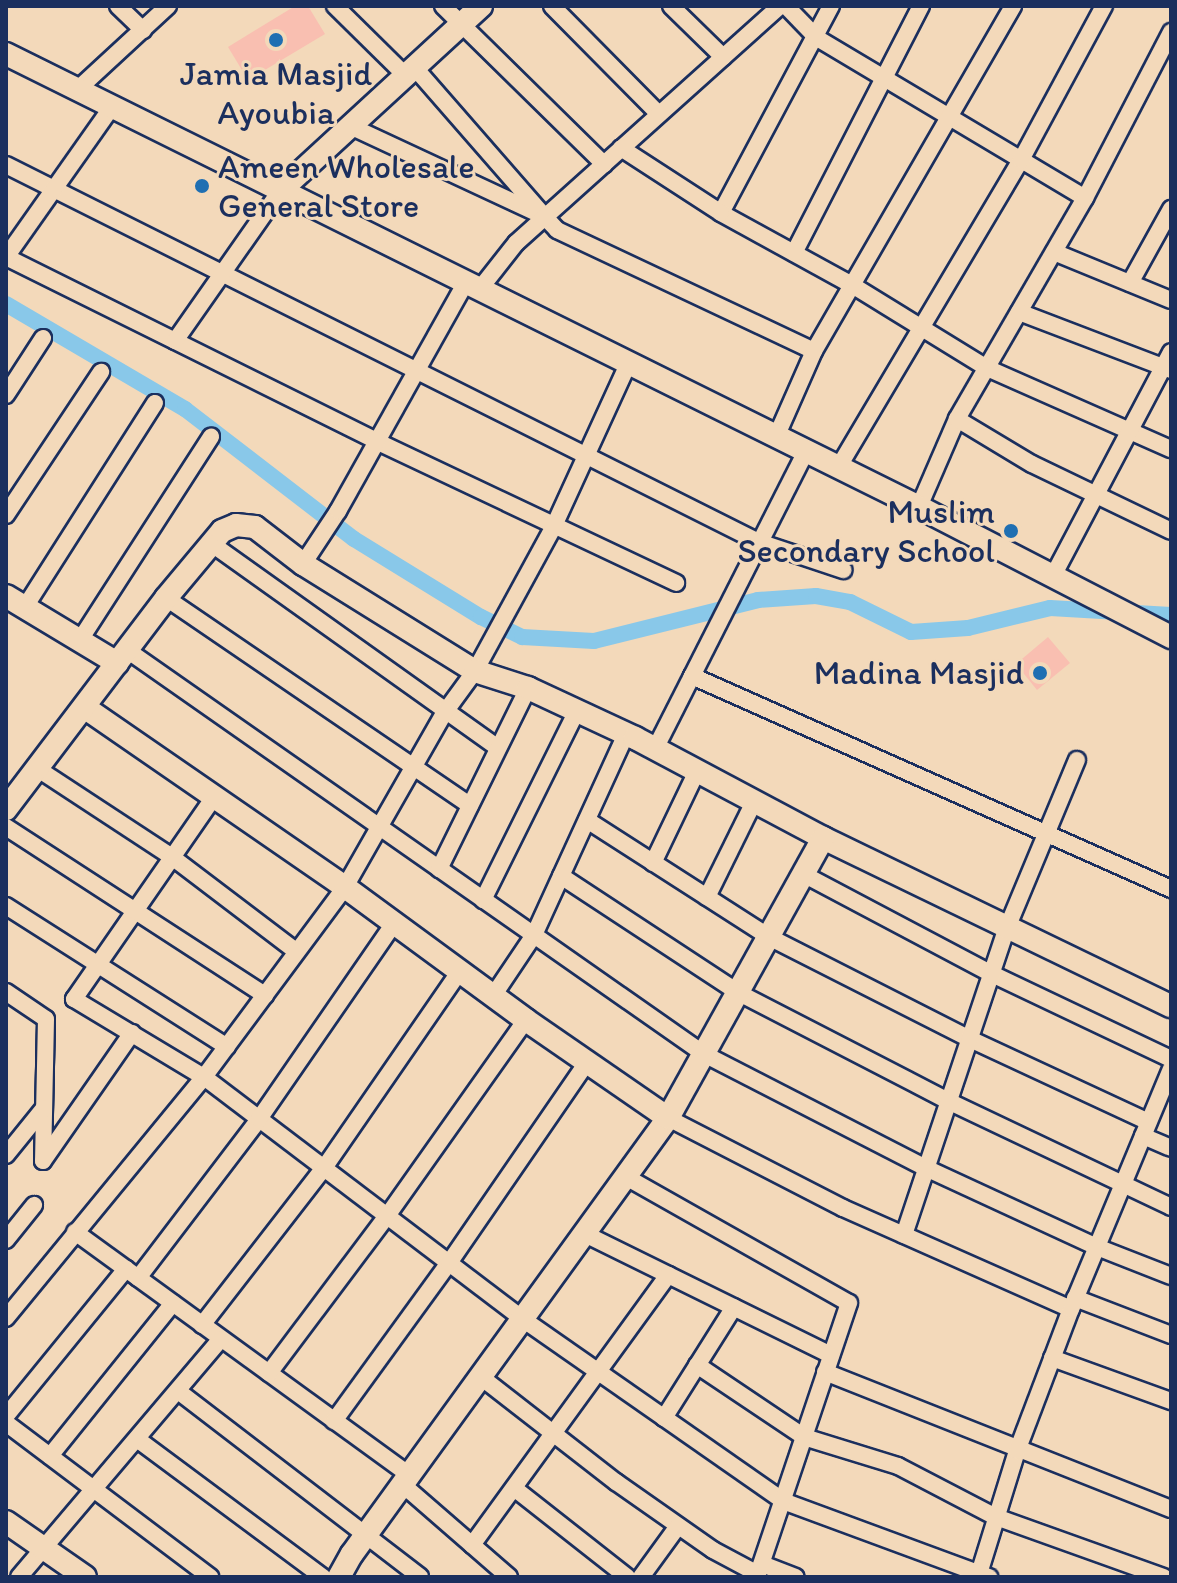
<!DOCTYPE html>
<style>
body{margin:0}
#map{position:relative;width:1177px;height:1583px;overflow:hidden;background:#f3d9ba;font-family:Itim,sans-serif}
div>[style]{position:absolute}
.canal>*{height:16px;margin:-8px;padding:0 8px;transform-origin:8px;border-radius:8px;background:#89c8e9}
.building>*{inset:0;background:#f9bfb1}
.roads{filter:drop-shadow(2px 0 #1b2f5e) drop-shadow(-2px 0 #1b2f5e) drop-shadow(0 2px #1b2f5e) drop-shadow(0 -2px #1b2f5e)}
.street>*{height:16px;margin:-8px;padding:0 8px;transform-origin:8px;border-radius:8px;background:#f3d9ba}
.secondary>*{height:22px;margin:-11px;padding:0 11px;transform-origin:11px;border-radius:11px;background:#f3d9ba}
.dots>*{width:22px;height:22px;translate:-50% -50%;box-sizing:border-box;border:4px solid #f3d9ba;border-radius:50%}
span{translate:-50% -50%;white-space:nowrap;text-align:center;line-height:1.15;-webkit-text-stroke:6px #f3d9ba;paint-order:stroke}
.poi-label{font-size:34px;color:#1b2f5e}
.left{translate:0 -50%;text-align:left}
.right{translate:-100% -50%;text-align:right}
.frame{position:absolute;inset:0;border:8px solid #1b2f5e;pointer-events:none}
</style>
<div id="map">
<div class="canal">
<div style="left:6px;top:304px;width:208px;rotate:30.4deg"></div>
<div style="left:185px;top:409px;width:213px;rotate:37.6deg"></div>
<div style="left:354px;top:539px;width:149px;rotate:31.6deg"></div>
<div style="left:481px;top:617px;width:46px;rotate:26deg"></div>
<div style="left:522px;top:637px;width:72px;rotate:3.2deg"></div>
<div style="left:594px;top:641px;width:169px;rotate:-14deg"></div>
<div style="left:758px;top:600px;width:58px;rotate:-3.9deg"></div>
<div style="left:816px;top:596px;width:35px;rotate:10deg"></div>
<div style="left:850px;top:602px;width:68px;rotate:26.2deg"></div>
<div style="left:911px;top:632px;width:57px;rotate:-4deg"></div>
<div style="left:968px;top:628px;width:84px;rotate:-13.7deg"></div>
<div style="left:1050px;top:608px;width:121px;rotate:3.3deg"></div>
</div>
<div class="building">
<div style="clip-path:polygon(295px 6px,308px 6px,325px 34px,248px 80px,228px 47px)"></div>
<div style="clip-path:polygon(1048px 637px,1070px 663px,1037px 690px,1016px 664px)"></div>
</div>
<div class="roads">
<div class="street">
<div style="left:118px;top:6px;width:35px;rotate:44deg"></div>
<div style="left:335px;top:6px;width:98px;rotate:44.6deg"></div>
<div style="left:443px;top:6px;width:226px;rotate:44.5deg"></div>
<div style="left:552px;top:6px;width:152px;rotate:45.3deg"></div>
<div style="left:671px;top:6px;width:73px;rotate:44.4deg"></div>
<div style="left:786px;top:6px;width:45px;rotate:45.9deg"></div>
<div style="left:817px;top:38px;width:312px;rotate:30.8deg"></div>
<div style="left:1085px;top:198px;width:255px;rotate:120.1deg"></div>
<div style="left:957px;top:419px;width:96px;rotate:113.4deg"></div>
<div style="left:831px;top:6px;width:234px;rotate:118deg"></div>
<div style="left:721px;top:213px;width:149px;rotate:28.8deg"></div>
<div style="left:852px;top:285px;width:158px;rotate:31.6deg"></div>
<div style="left:987px;top:368px;width:201px;rotate:23.8deg"></div>
<div style="left:77px;top:90px;width:124px;rotate:-42.7deg"></div>
<div style="left:350px;top:126px;width:215px;rotate:25deg"></div>
<div style="left:545px;top:217px;width:199px;rotate:-131.1deg"></div>
<div style="left:621px;top:148px;width:119px;rotate:33deg"></div>
<div style="left:6px;top:165px;width:842px;rotate:26.6deg"></div>
<div style="left:759px;top:542px;width:89px;rotate:18.4deg"></div>
<div style="left:1085px;top:198px;width:187px;rotate:-62.6deg"></div>
<div style="left:545px;top:217px;width:18px;rotate:47deg"></div>
<div style="left:557px;top:230px;width:284px;rotate:25.2deg"></div>
<div style="left:814px;top:351px;width:94px;rotate:113.8deg"></div>
<div style="left:1054px;top:252px;width:126px;rotate:22.3deg"></div>
<div style="left:794px;top:253px;width:278px;rotate:-62.8deg"></div>
<div style="left:6px;top:257px;width:413px;rotate:26.4deg"></div>
<div style="left:376px;top:441px;width:332px;rotate:25.3deg"></div>
<div style="left:6px;top:257px;width:184px;rotate:-54.8deg"></div>
<div style="left:1130px;top:283px;width:85px;rotate:-61deg"></div>
<div style="left:479px;top:290px;width:60px;rotate:-51.8deg"></div>
<div style="left:516px;top:243px;width:355px;rotate:-41.9deg"></div>
<div style="left:1019px;top:312px;width:163px;rotate:20.9deg"></div>
<div style="left:175px;top:341px;width:183px;rotate:-55deg"></div>
<div style="left:814px;top:351px;width:398px;rotate:-60deg"></div>
<div style="left:6px;top:395px;width:68px;rotate:-57deg"></div>
<div style="left:957px;top:419px;width:87px;rotate:31deg"></div>
<div style="left:1032px;top:464px;width:154px;rotate:25.7deg"></div>
<div style="left:838px;top:468px;width:358px;rotate:-59.3deg"></div>
<div style="left:1021px;top:160px;width:175px;rotate:-61.7deg"></div>
<div style="left:6px;top:515px;width:172px;rotate:-56.4deg"></div>
<div style="left:212px;top:544px;width:351px;rotate:35.5deg"></div>
<div style="left:303px;top:564px;width:64px;rotate:-56.6deg"></div>
<div style="left:338px;top:511px;width:260px;rotate:-60.8deg"></div>
<div style="left:1053px;top:576px;width:253px;rotate:-62.2deg"></div>
<div style="left:166px;top:598px;width:368px;rotate:34.3deg"></div>
<div style="left:25px;top:607px;width:242px;rotate:-57.5deg"></div>
<div style="left:80px;top:640px;width:242px;rotate:-57.2deg"></div>
<div style="left:127px;top:650px;width:704px;rotate:35deg"></div>
<div style="left:704px;top:1054px;width:250px;rotate:27.2deg"></div>
<div style="left:926px;top:1168px;width:188px;rotate:24.8deg"></div>
<div style="left:1097px;top:1247px;width:79px;rotate:21.4deg"></div>
<div style="left:692px;top:676px;width:524px;rotate:23.97deg"></div>
<div style="left:655px;top:749px;width:333px;rotate:-63.1deg"></div>
<div style="left:35px;top:767px;width:164px;rotate:33.3deg"></div>
<div style="left:172px;top:857px;width:156px;rotate:37.2deg"></div>
<div style="left:214px;top:797px;width:246px;rotate:124.7deg"></div>
<div style="left:74px;top:999px;width:152px;rotate:31deg"></div>
<div style="left:204px;top:1077px;width:402px;rotate:37.2deg"></div>
<div style="left:524px;top:1320px;width:316px;rotate:34.9deg"></div>
<div style="left:783px;top:1501px;width:220px;rotate:20.3deg"></div>
<div style="left:587px;top:820px;width:216px;rotate:32.7deg"></div>
<div style="left:769px;top:937px;width:225px;rotate:26.9deg"></div>
<div style="left:970px;top:1039px;width:197px;rotate:24.9deg"></div>
<div style="left:6px;top:827px;width:309px;rotate:33deg"></div>
<div style="left:653px;top:863px;width:102px;rotate:-64.4deg"></div>
<div style="left:439px;top:869px;width:202px;rotate:-63.8deg"></div>
<div style="left:803px;top:874px;width:214px;rotate:27.9deg"></div>
<div style="left:992px;top:974px;width:198px;rotate:25.4deg"></div>
<div style="left:561px;top:876px;width:213px;rotate:33.3deg"></div>
<div style="left:739px;top:993px;width:235px;rotate:27.3deg"></div>
<div style="left:948px;top:1101px;width:247px;rotate:25.4deg"></div>
<div style="left:707px;top:897px;width:106px;rotate:-63.7deg"></div>
<div style="left:483px;top:900px;width:211px;rotate:-63.6deg"></div>
<div style="left:6px;top:906px;width:262px;rotate:32.5deg"></div>
<div style="left:6px;top:992px;width:48px;rotate:34deg"></div>
<div style="left:46px;top:1019px;width:142px;rotate:91.2deg"></div>
<div style="left:43px;top:1161px;width:156px;rotate:-55.2deg"></div>
<div style="left:493px;top:996px;width:73px;rotate:-56.1deg"></div>
<div style="left:534px;top:935px;width:221px;rotate:-65.4deg"></div>
<div style="left:668px;top:1118px;width:197px;rotate:27.2deg"></div>
<div style="left:843px;top:1208px;width:249px;rotate:23.9deg"></div>
<div style="left:1143px;top:1136px;width:30px;rotate:23deg"></div>
<div style="left:6px;top:1155px;width:60px;rotate:-51deg"></div>
<div style="left:626px;top:1177px;width:256px;rotate:29.5deg"></div>
<div style="left:849px;top:1303px;width:289px;rotate:108.6deg"></div>
<div style="left:75px;top:1232px;width:413px;rotate:36deg"></div>
<div style="left:585px;top:1234px;width:274px;rotate:26.2deg"></div>
<div style="left:904px;top:1235px;width:324px;rotate:-71.5deg"></div>
<div style="left:1007px;top:928px;width:182px;rotate:-67.4deg"></div>
<div style="left:6px;top:1240px;width:45px;rotate:-51.3deg"></div>
<div style="left:138px;top:1278px;width:200px;rotate:-52.7deg"></div>
<div style="left:259px;top:1119px;width:238px;rotate:-55.4deg"></div>
<div style="left:1075px;top:1298px;width:103px;rotate:21.1deg"></div>
<div style="left:6px;top:1318px;width:312px;rotate:-50.6deg"></div>
<div style="left:204px;top:1077px;width:237px;rotate:-53.4deg"></div>
<div style="left:345px;top:887px;width:202px;rotate:-60.3deg"></div>
<div style="left:445px;top:712px;width:51px;rotate:-53.8deg"></div>
<div style="left:475px;top:671px;width:163px;rotate:-61.4deg"></div>
<div style="left:553px;top:528px;width:180px;rotate:-65.4deg"></div>
<div style="left:202px;top:1325px;width:199px;rotate:-52.2deg"></div>
<div style="left:324px;top:1168px;width:239px;rotate:-55.4deg"></div>
<div style="left:1052px;top:1358px;width:127px;rotate:19.9deg"></div>
<div style="left:697px;top:1365px;width:129px;rotate:33.9deg"></div>
<div style="left:804px;top:1437px;width:98px;rotate:17.1deg"></div>
<div style="left:898px;top:1466px;width:110px;rotate:27.5deg"></div>
<div style="left:996px;top:1517px;width:178px;rotate:19.7deg"></div>
<div style="left:825px;top:1372px;width:372px;rotate:21.6deg"></div>
<div style="left:269px;top:1373px;width:196px;rotate:-53.1deg"></div>
<div style="left:387px;top:1216px;width:240px;rotate:-54.7deg"></div>
<div style="left:481px;top:1377px;width:171px;rotate:37.9deg"></div>
<div style="left:616px;top:1482px;width:118px;rotate:35deg"></div>
<div style="left:713px;top:1550px;width:51px;rotate:28.1deg"></div>
<div style="left:178px;top:1391px;width:305px;rotate:37.5deg"></div>
<div style="left:6px;top:1416px;width:190px;rotate:-50.8deg"></div>
<div style="left:664px;top:1418px;width:131px;rotate:-57.8deg"></div>
<div style="left:334px;top:1421px;width:195px;rotate:-54deg"></div>
<div style="left:449px;top:1263px;width:244px;rotate:-55.5deg"></div>
<div style="left:6px;top:1423px;width:256px;rotate:37deg"></div>
<div style="left:137px;top:1439px;width:232px;rotate:36.6deg"></div>
<div style="left:50px;top:1456px;width:196px;rotate:-51.2deg"></div>
<div style="left:402px;top:1484px;width:142px;rotate:41deg"></div>
<div style="left:514px;top:1488px;width:144px;rotate:38.2deg"></div>
<div style="left:472px;top:1545px;width:334px;rotate:-54deg"></div>
<div style="left:762px;top:1564px;width:36px;rotate:21deg"></div>
<div style="left:19px;top:1577px;width:312px;rotate:-49.7deg"></div>
<div style="left:641px;top:1577px;width:63px;rotate:-54deg"></div>
<div style="left:978px;top:1577px;width:132px;rotate:-72.8deg"></div>
<div style="left:1017px;top:1451px;width:152px;rotate:-69.2deg"></div>
<div style="left:1071px;top:1309px;width:260px;rotate:-67.4deg"></div>
</div>
<div class="secondary">
<div style="left:6px;top:54px;width:1019px;rotate:26.39deg"></div>
<div style="left:919px;top:507px;width:284px;rotate:27.3deg"></div>
<div style="left:280px;top:191px;width:273px;rotate:-42.6deg"></div>
<div style="left:6px;top:596px;width:130px;rotate:31.1deg"></div>
<div style="left:84px;top:707px;width:317px;rotate:34.6deg"></div>
<div style="left:345px;top:887px;width:225px;rotate:36.3deg"></div>
<div style="left:526px;top:1020px;width:173px;rotate:34.6deg"></div>
<div style="left:6px;top:809px;width:265px;rotate:-52.8deg"></div>
<div style="left:166px;top:598px;width:87px;rotate:-50.1deg"></div>
<div style="left:222px;top:531px;width:15px;rotate:-23deg"></div>
<div style="left:236px;top:525px;width:19px;rotate:6deg"></div>
<div style="left:255px;top:527px;width:61px;rotate:37.6deg"></div>
<div style="left:303px;top:564px;width:203px;rotate:31.9deg"></div>
<div style="left:475px;top:671px;width:56px;rotate:17.8deg"></div>
<div style="left:528px;top:688px;width:118px;rotate:25deg"></div>
<div style="left:635px;top:738px;width:213px;rotate:28deg"></div>
<div style="left:823px;top:838px;width:386px;rotate:25.8deg"></div>
<div style="left:6px;top:1522px;width:96px;rotate:34.8deg"></div>
<div style="left:339px;top:1577px;width:26px;rotate:-61deg"></div>
<div style="left:352px;top:1554px;width:538px;rotate:-54.07deg"></div>
<div style="left:668px;top:1118px;width:320px;rotate:-61deg"></div>
</div>
</div>
<div class="dots">
<div style="left:276px;top:40px;background:#1f6fb2"></div>
<div style="left:202px;top:186px;background:#1f6fb2"></div>
<div style="left:1011px;top:531px;background:#1f6fb2"></div>
<div style="left:1040px;top:673px;background:#1f6fb2"></div>
</div>
<div class="poi-label">
<span style="left:276px;top:93px">Jamia Masjid<br>Ayoubia</span>
<span class="left" style="left:218px;top:186px">Ameen Wholesale<br>General Store</span>
<span class="right" style="left:995px;top:531px">Muslim<br>Secondary School</span>
<span class="right" style="left:1024px;top:673px">Madina Masjid</span>
</div>
<div class="frame"></div>
</div>
